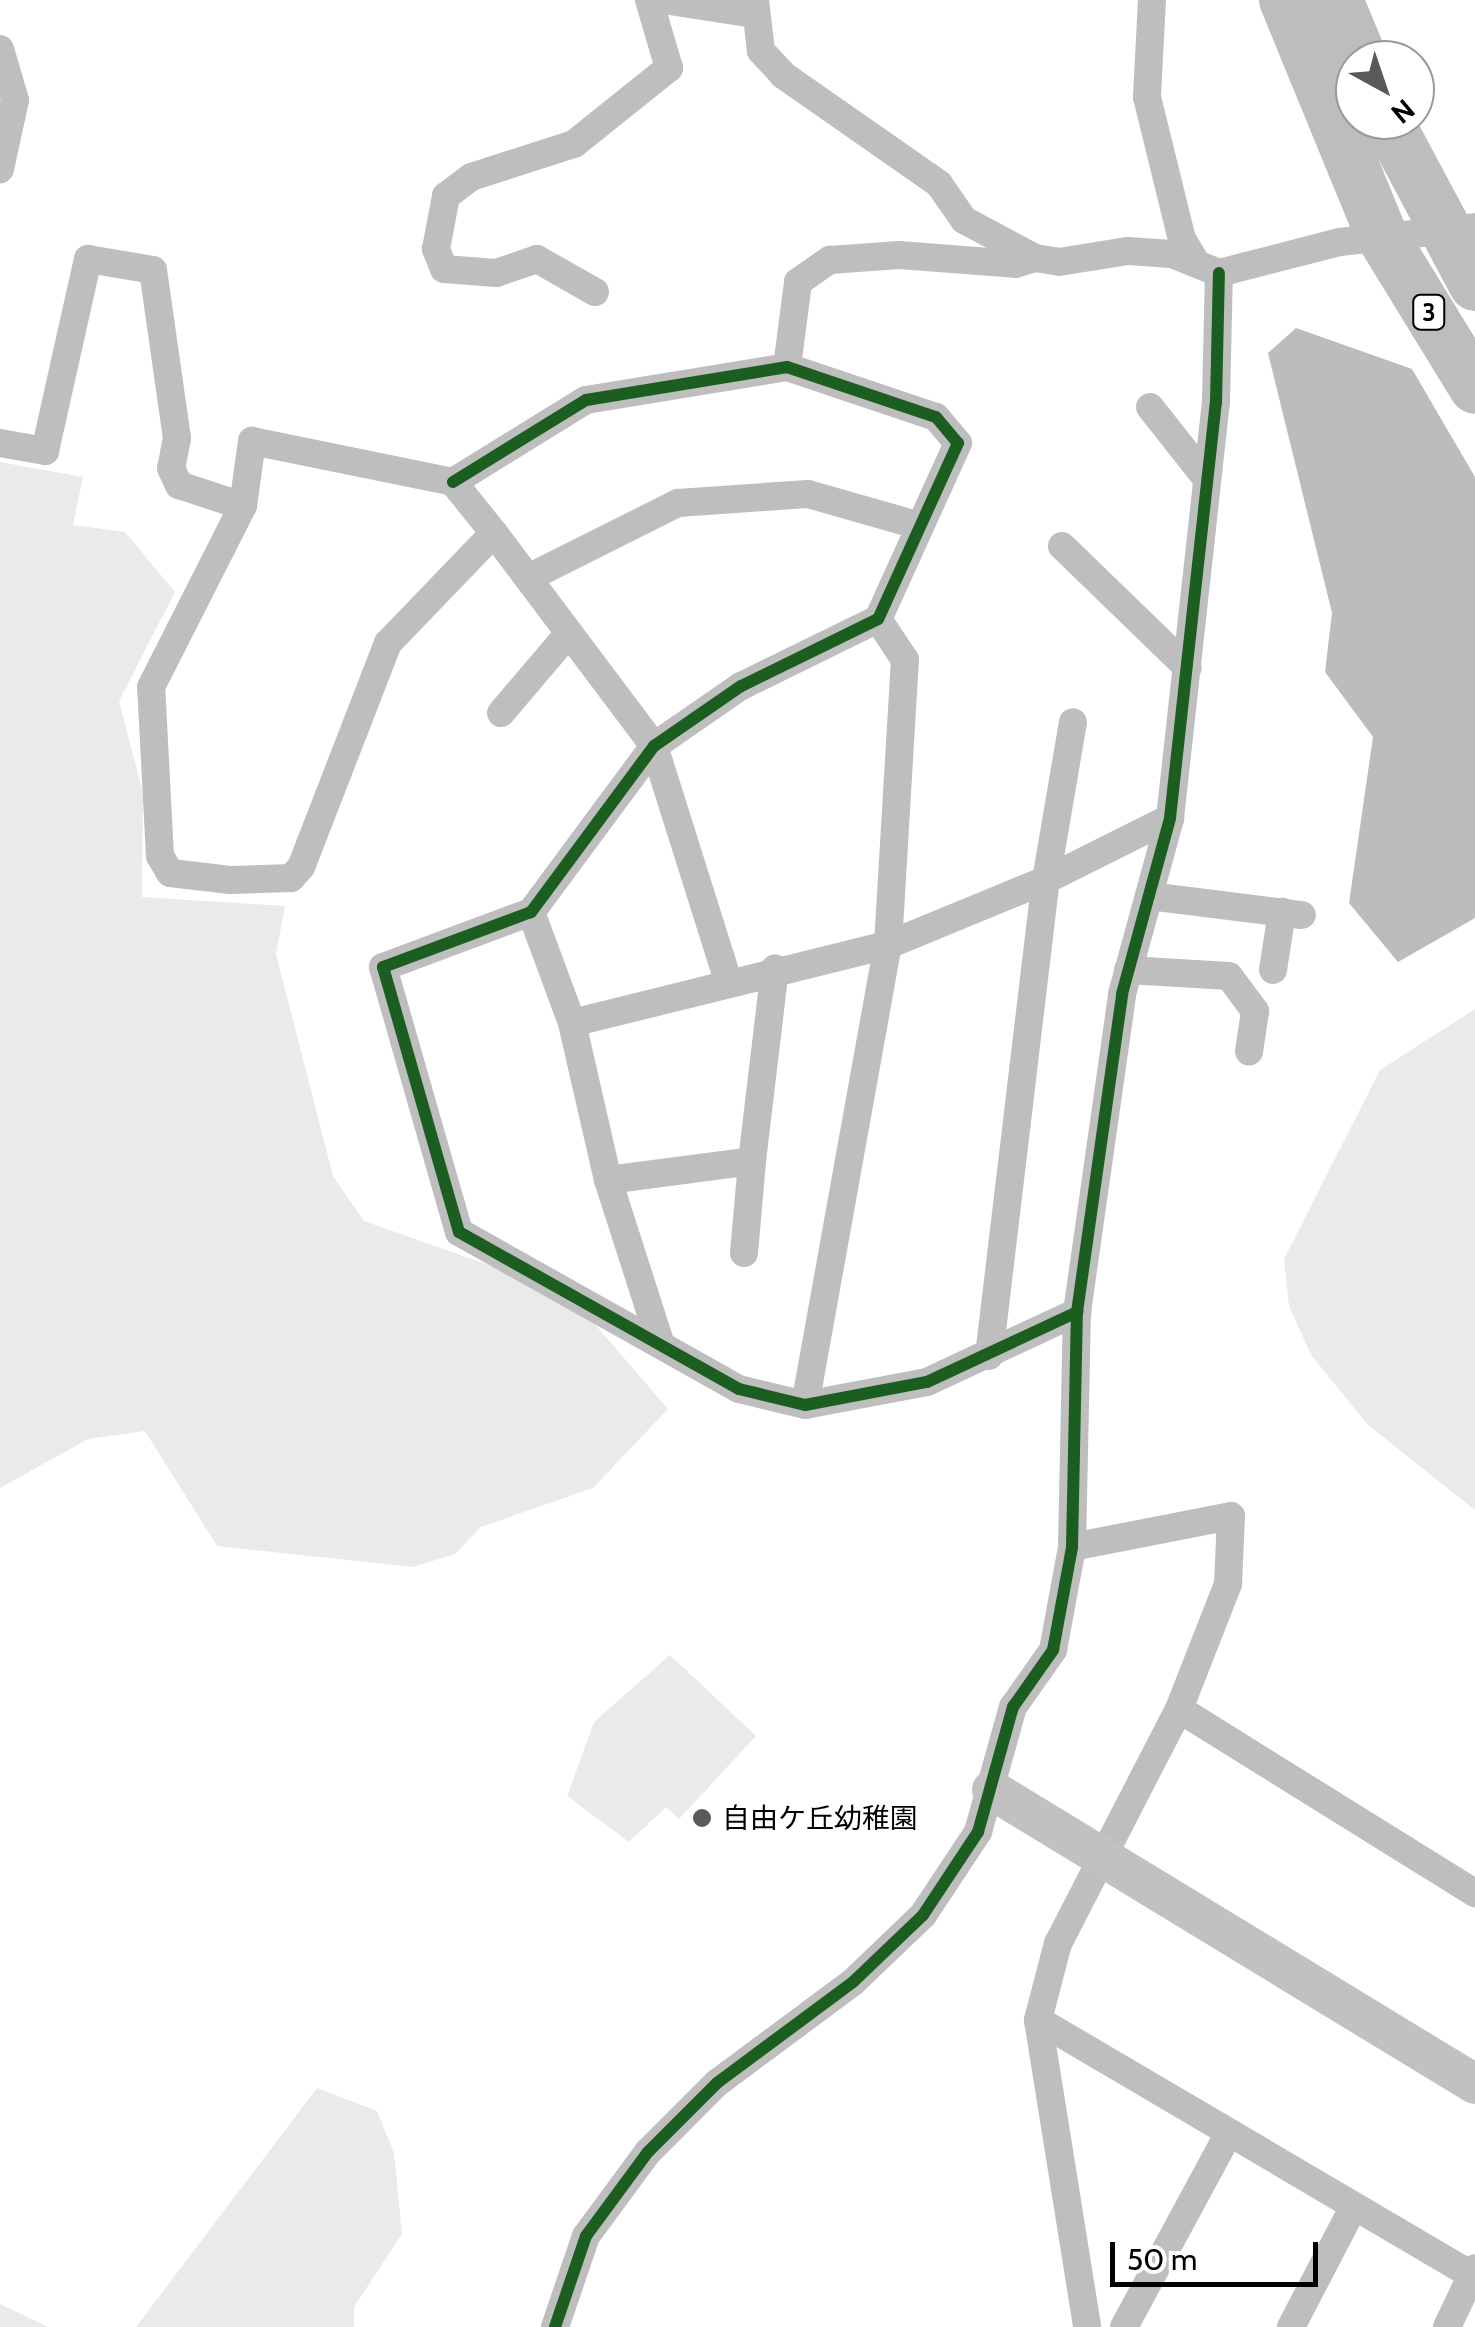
<!DOCTYPE html>
<meta charset="utf-8">
<style>
body{margin:0}
#map{position:relative;width:1475px;height:2327px;overflow:hidden;background:#fff;font-family:Cabin,"Noto Sans JP",sans-serif}
div>[style]{position:absolute}
.green>*{inset:0;background:#eaeaea}
.water>*{inset:0;background:#bcbcbc}
.street>*{height:28px;margin:-14px;padding:0 14px;transform-origin:14px;border-radius:14px;background:#bebebe}
.secondary>*{height:40px;margin:-20px;padding:0 20px;transform-origin:20px;border-radius:20px;background:#c1c1c1}
.highway>*{height:52px;margin:-26px;padding:0 26px;transform-origin:26px;border-radius:26px;background:#bdbdbd}
.cycleway>*{height:12px;margin:-6px;padding:0 6px;transform-origin:6px;border-radius:6px;background:#1b5e20}
.dots>*{width:28px;height:28px;translate:-50% -50%;box-sizing:border-box;border:5px solid #fff;border-radius:50%}
span{translate:-50% -50%;white-space:nowrap;text-align:center;line-height:1.15;-webkit-text-stroke:8px #fff;paint-order:stroke}
.shield-label span{padding:2px 8px;background:#fff;border:2px solid;border-radius:8px;-webkit-text-stroke-width:0}
.shield-label{font-size:25px;color:#000;font-weight:700}
.poi-label{font-size:28px;color:#000}
.left{translate:0 -50%;text-align:left}
.north{position:absolute;left:1335px;top:40px;width:100px;height:100px;box-sizing:border-box;background:#fff;border:2px solid #999;border-radius:50%;rotate:140deg;font-size:28px;font-weight:700;line-height:40px;text-align:center;color:#000}
.north::after{content:'';display:block;margin:auto;width:35px;height:45px;background:#595959;clip-path:polygon(50% 0,100% 100%,50% 72%,0 100%)}
.scale{position:absolute;left:1110px;top:2242px;width:208px;height:45px;box-sizing:border-box;border:5px solid #000;border-top:0;padding-left:12px;font-size:30px;line-height:35px;white-space:nowrap;color:#000;-webkit-text-stroke:8px #fff;paint-order:stroke}
</style>
<div id="map">
<div class="green">
<div style="clip-path:polygon(0 462px,83px 477px,73px 525px,125px 532px,175px 592px,119px 701px,143px 793px,142px 897px,285px 906px,276px 954px,333px 1176px,364px 1221px,568px 1293px,668px 1409px,593px 1488px,481px 1527px,455px 1554px,413px 1567px,217px 1546px,145px 1431px,88px 1439px,0 1488px)"></div>
<div style="clip-path:polygon(1475px 1009px,1475px 1510px,1368px 1425px,1311px 1355px,1289px 1306px,1284px 1259px,1380px 1070px)"></div>
<div style="clip-path:polygon(670px 1655px,756px 1736px,679px 1819px,666px 1807px,629px 1842px,567px 1796px,594px 1722px)"></div>
<div style="clip-path:polygon(317px 2088px,377px 2111px,394px 2153px,402px 2234px,354px 2307px,354px 2327px,136px 2327px)"></div>
<div style="clip-path:polygon(0 2304px,48px 2327px,0 2327px)"></div>
</div>
<div class="water">
<div style="clip-path:polygon(1296px 328px,1412px 369px,1475px 477px,1475px 918px,1398px 962px,1349px 903px,1373px 737px,1325px 672px,1332px 613px,1268px 353px)"></div>
</div>
<div class="street">
<div style="left:663px;top:0;width:92px;rotate:8.7deg"></div>
<div style="left:755px;top:0;width:51px;rotate:83.3deg"></div>
<div style="left:761px;top:51px;width:33px;rotate:47deg"></div>
<div style="left:783px;top:75px;width:190px;rotate:34.9deg"></div>
<div style="left:939px;top:184px;width:44px;rotate:55.2deg"></div>
<div style="left:964px;top:220px;width:81px;rotate:28.2deg"></div>
<div style="left:1035px;top:258px;width:24px;rotate:9deg"></div>
<div style="left:1059px;top:262px;width:70px;rotate:-9.1deg"></div>
<div style="left:1128px;top:251px;width:44px;rotate:3.9deg"></div>
<div style="left:1172px;top:254px;width:51px;rotate:22deg"></div>
<div style="left:1152px;top:0;width:97px;rotate:93deg"></div>
<div style="left:1147px;top:97px;width:146px;rotate:76.2deg"></div>
<div style="left:1182px;top:239px;width:23px;rotate:59deg"></div>
<div style="left:0;top:49px;width:53px;rotate:73.6deg"></div>
<div style="left:15px;top:100px;width:71px;rotate:102.3deg"></div>
<div style="left:1219px;top:273px;width:125px;rotate:-14.4deg"></div>
<div style="left:1340px;top:242px;width:136px;rotate:-6.3deg"></div>
<div style="left:595px;top:292px;width:67px;rotate:-150.4deg"></div>
<div style="left:537px;top:259px;width:43px;rotate:161.1deg"></div>
<div style="left:496px;top:273px;width:52px;rotate:-175.6deg"></div>
<div style="left:444px;top:269px;width:22px;rotate:-112deg"></div>
<div style="left:436px;top:249px;width:54px;rotate:-79.3deg"></div>
<div style="left:446px;top:196px;width:31px;rotate:-37deg"></div>
<div style="left:471px;top:177px;width:108px;rotate:-17.8deg"></div>
<div style="left:574px;top:144px;width:122px;rotate:-38.7deg"></div>
<div style="left:669px;top:68px;width:71px;rotate:-106.4deg"></div>
<div style="left:787px;top:367px;width:86px;rotate:-82.6deg"></div>
<div style="left:798px;top:282px;width:39px;rotate:-35deg"></div>
<div style="left:830px;top:260px;width:69px;rotate:-4.1deg"></div>
<div style="left:899px;top:255px;width:116px;rotate:4.4deg"></div>
<div style="left:1015px;top:264px;width:21px;rotate:-17deg"></div>
<div style="left:1150px;top:407px;width:90px;rotate:51.7deg"></div>
<div style="left:252px;top:441px;width:205px;rotate:11.5deg"></div>
<div style="left:453px;top:482px;width:65px;rotate:51.2deg"></div>
<div style="left:494px;top:533px;width:153px;rotate:133.9deg"></div>
<div style="left:388px;top:643px;width:240px;rotate:111.2deg"></div>
<div style="left:301px;top:867px;width:15px;rotate:132deg"></div>
<div style="left:291px;top:878px;width:61px;rotate:178.1deg"></div>
<div style="left:230px;top:880px;width:60px;rotate:-173.3deg"></div>
<div style="left:170px;top:873px;width:20px;rotate:-120deg"></div>
<div style="left:160px;top:856px;width:169px;rotate:-93deg"></div>
<div style="left:151px;top:687px;width:203px;rotate:-63.1deg"></div>
<div style="left:243px;top:506px;width:66px;rotate:-82.1deg"></div>
<div style="left:0;top:443px;width:46px;rotate:10.1deg"></div>
<div style="left:45px;top:451px;width:197px;rotate:-77.4deg"></div>
<div style="left:88px;top:259px;width:66px;rotate:9.6deg"></div>
<div style="left:153px;top:270px;width:170px;rotate:81.9deg"></div>
<div style="left:177px;top:438px;width:31px;rotate:101deg"></div>
<div style="left:171px;top:468px;width:19px;rotate:65deg"></div>
<div style="left:179px;top:485px;width:67px;rotate:18.2deg"></div>
<div style="left:453px;top:482px;width:156px;rotate:-31.7deg"></div>
<div style="left:586px;top:400px;width:204px;rotate:-9.3deg"></div>
<div style="left:787px;top:367px;width:157px;rotate:18.6deg"></div>
<div style="left:936px;top:417px;width:34px;rotate:50deg"></div>
<div style="left:958px;top:443px;width:193px;rotate:114.4deg"></div>
<div style="left:878px;top:619px;width:153px;rotate:153.9deg"></div>
<div style="left:741px;top:686px;width:106px;rotate:145.4deg"></div>
<div style="left:654px;top:746px;width:207px;rotate:126.5deg"></div>
<div style="left:531px;top:912px;width:158px;rotate:159.6deg"></div>
<div style="left:383px;top:967px;width:276px;rotate:74deg"></div>
<div style="left:459px;top:1232px;width:321px;rotate:29.3deg"></div>
<div style="left:739px;top:1389px;width:68px;rotate:13.6deg"></div>
<div style="left:805px;top:1405px;width:124px;rotate:-10.7deg"></div>
<div style="left:927px;top:1382px;width:166px;rotate:-25deg"></div>
<div style="left:494px;top:533px;width:266px;rotate:53.1deg"></div>
<div style="left:654px;top:746px;width:246px;rotate:72.5deg"></div>
<div style="left:1062px;top:546px;width:175px;rotate:44.1deg"></div>
<div style="left:528px;top:578px;width:168px;rotate:-26.6deg"></div>
<div style="left:678px;top:503px;width:130px;rotate:-4deg"></div>
<div style="left:808px;top:494px;width:116px;rotate:15.9deg"></div>
<div style="left:501px;top:713px;width:105px;rotate:-49.6deg"></div>
<div style="left:1149px;top:896px;width:154px;rotate:7.1deg"></div>
<div style="left:531px;top:912px;width:118px;rotate:69.7deg"></div>
<div style="left:572px;top:1023px;width:161px;rotate:77.1deg"></div>
<div style="left:608px;top:1180px;width:173px;rotate:72.2deg"></div>
<div style="left:1128px;top:970px;width:101px;rotate:3.4deg"></div>
<div style="left:1229px;top:976px;width:44px;rotate:53.4deg"></div>
<div style="left:1255px;top:1011px;width:41px;rotate:98.3deg"></div>
<div style="left:1273px;top:970px;width:59px;rotate:-81.2deg"></div>
<div style="left:572px;top:1023px;width:325px;rotate:-13.9deg"></div>
<div style="left:888px;top:945px;width:171px;rotate:-22.4deg"></div>
<div style="left:1046px;top:880px;width:139px;rotate:-26.6deg"></div>
<div style="left:608px;top:1180px;width:145px;rotate:-7.5deg"></div>
<div style="left:752px;top:1161px;width:194px;rotate:-83.2deg"></div>
<div style="left:744px;top:1253px;width:92px;rotate:-85deg"></div>
<div style="left:989px;top:1356px;width:479px;rotate:-83.2deg"></div>
<div style="left:1046px;top:880px;width:160px;rotate:-80.3deg"></div>
<div style="left:805px;top:1405px;width:467px;rotate:-79.8deg"></div>
<div style="left:888px;top:945px;width:286px;rotate:-86.6deg"></div>
<div style="left:905px;top:660px;width:49px;rotate:-123.4deg"></div>
<div style="left:1072px;top:1547px;width:162px;rotate:-11deg"></div>
<div style="left:1231px;top:1516px;width:68px;rotate:92.5deg"></div>
<div style="left:1228px;top:1584px;width:134px;rotate:111.4deg"></div>
<div style="left:1179px;top:1709px;width:263px;rotate:117.3deg"></div>
<div style="left:1058px;top:1943px;width:80px;rotate:104.6deg"></div>
<div style="left:1038px;top:2020px;width:311px;rotate:80.9deg"></div>
<div style="left:1179px;top:1709px;width:349px;rotate:31.9deg"></div>
<div style="left:1038px;top:2020px;width:507px;rotate:30.46deg"></div>
<div style="left:555px;top:2327px;width:96px;rotate:-71.2deg"></div>
<div style="left:586px;top:2236px;width:104px;rotate:-53.6deg"></div>
<div style="left:648px;top:2152px;width:98px;rotate:-45deg"></div>
<div style="left:717px;top:2083px;width:169px;rotate:-36.6deg"></div>
<div style="left:853px;top:1982px;width:97px;rotate:-43.7deg"></div>
<div style="left:923px;top:1915px;width:100px;rotate:-56.5deg"></div>
<div style="left:978px;top:1832px;width:130px;rotate:-74.4deg"></div>
<div style="left:1013px;top:1707px;width:70px;rotate:-54.9deg"></div>
<div style="left:1053px;top:1650px;width:105px;rotate:-79.5deg"></div>
<div style="left:1072px;top:1547px;width:235px;rotate:-88.8deg"></div>
<div style="left:1077px;top:1312px;width:321px;rotate:-81.9deg"></div>
<div style="left:1122px;top:994px;width:182px;rotate:-74.7deg"></div>
<div style="left:1170px;top:818px;width:419px;rotate:-83.7deg"></div>
<div style="left:1216px;top:402px;width:129px;rotate:-88.7deg"></div>
<div style="left:1124px;top:2327px;width:221px;rotate:-61.6deg"></div>
<div style="left:1291px;top:2327px;width:136px;rotate:-62.5deg"></div>
<div style="left:1447px;top:2327px;width:65px;rotate:-64.6deg"></div>
</div>
<div class="secondary">
<div style="left:992px;top:1790px;width:565px;rotate:31.33deg"></div>
</div>
<div class="highway">
<div style="left:1285px;top:0;width:255px;rotate:67.7deg"></div>
<div style="left:1382px;top:236px;width:178px;rotate:58.5deg"></div>
<div style="left:1337px;top:0;width:65px;rotate:67.4deg"></div>
<div style="left:1387px;top:120px;width:187px;rotate:61.9deg"></div>
</div>
<div class="cycleway">
<div style="left:453px;top:482px;width:156px;rotate:-31.7deg"></div>
<div style="left:586px;top:400px;width:204px;rotate:-9.3deg"></div>
<div style="left:787px;top:367px;width:157px;rotate:18.6deg"></div>
<div style="left:936px;top:417px;width:34px;rotate:50deg"></div>
<div style="left:958px;top:443px;width:193px;rotate:114.4deg"></div>
<div style="left:878px;top:619px;width:153px;rotate:153.9deg"></div>
<div style="left:741px;top:686px;width:106px;rotate:145.4deg"></div>
<div style="left:654px;top:746px;width:207px;rotate:126.5deg"></div>
<div style="left:531px;top:912px;width:158px;rotate:159.6deg"></div>
<div style="left:383px;top:967px;width:276px;rotate:74deg"></div>
<div style="left:459px;top:1232px;width:321px;rotate:29.3deg"></div>
<div style="left:739px;top:1389px;width:68px;rotate:13.6deg"></div>
<div style="left:805px;top:1405px;width:124px;rotate:-10.7deg"></div>
<div style="left:927px;top:1382px;width:166px;rotate:-25deg"></div>
<div style="left:555px;top:2327px;width:96px;rotate:-71.2deg"></div>
<div style="left:586px;top:2236px;width:104px;rotate:-53.6deg"></div>
<div style="left:648px;top:2152px;width:98px;rotate:-45deg"></div>
<div style="left:717px;top:2083px;width:169px;rotate:-36.6deg"></div>
<div style="left:853px;top:1982px;width:97px;rotate:-43.7deg"></div>
<div style="left:923px;top:1915px;width:100px;rotate:-56.5deg"></div>
<div style="left:978px;top:1832px;width:130px;rotate:-74.4deg"></div>
<div style="left:1013px;top:1707px;width:70px;rotate:-54.9deg"></div>
<div style="left:1053px;top:1650px;width:105px;rotate:-79.5deg"></div>
<div style="left:1072px;top:1547px;width:235px;rotate:-88.8deg"></div>
<div style="left:1077px;top:1312px;width:321px;rotate:-81.9deg"></div>
<div style="left:1122px;top:994px;width:182px;rotate:-74.7deg"></div>
<div style="left:1170px;top:818px;width:419px;rotate:-83.7deg"></div>
<div style="left:1216px;top:402px;width:129px;rotate:-88.7deg"></div>
</div>
<div class="dots">
<div style="left:702px;top:1818px;background:#595959"></div>
</div>
<div class="shield-label">
<span style="left:1429px;top:312px">3</span>
</div>
<div class="poi-label">
<span class="left" style="left:722px;top:1818px">自由ケ丘幼稚園</span>
</div>
<div class="north">N</div>
<div class="scale">50 m</div>
</div>
